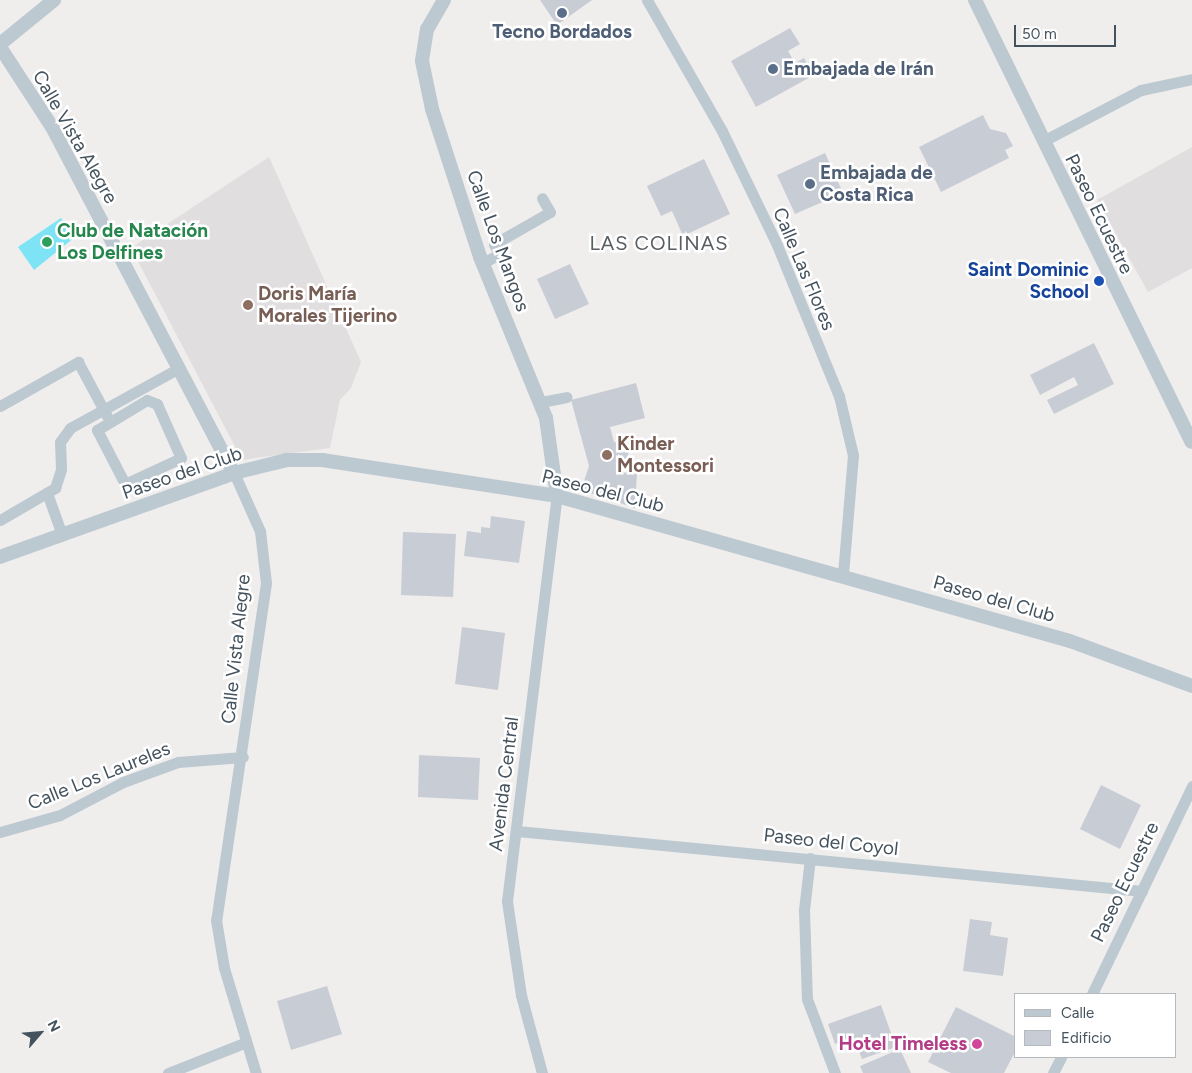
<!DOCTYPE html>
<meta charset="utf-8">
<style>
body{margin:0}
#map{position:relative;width:1192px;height:1073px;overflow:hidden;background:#f0eded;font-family:Figtree,sans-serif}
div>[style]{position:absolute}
.education>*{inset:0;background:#e1dedf}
.water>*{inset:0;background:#7ee4f5}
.building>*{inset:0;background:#c8ccd4}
.minor>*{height:11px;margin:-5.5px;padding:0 5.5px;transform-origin:5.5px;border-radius:5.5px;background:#bcc9d1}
.tertiary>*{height:14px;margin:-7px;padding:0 7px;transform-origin:7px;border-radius:7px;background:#bcc9d1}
.dots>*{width:14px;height:14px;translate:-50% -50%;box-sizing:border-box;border:2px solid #fff;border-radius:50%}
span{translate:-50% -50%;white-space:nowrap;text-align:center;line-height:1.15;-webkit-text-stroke:5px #fff;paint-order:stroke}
.service-label{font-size:19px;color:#4e5e75;font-weight:700}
.left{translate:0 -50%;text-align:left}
.street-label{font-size:19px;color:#44525d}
.leisure-label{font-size:19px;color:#27864d;font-weight:700}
.transit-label{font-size:19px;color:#164399;font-weight:700}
.right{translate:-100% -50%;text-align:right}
.education-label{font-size:19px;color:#785e54;font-weight:700}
.hotel-label{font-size:19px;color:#b23c85;font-weight:700}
.neighbourhood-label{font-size:20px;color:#595e63;letter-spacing:1px}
.legend{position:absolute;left:1014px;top:993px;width:162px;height:65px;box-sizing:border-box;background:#fff;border:1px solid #b4babe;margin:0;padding:6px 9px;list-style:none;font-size:15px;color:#44525d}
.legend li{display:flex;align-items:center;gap:10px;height:25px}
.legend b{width:25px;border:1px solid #b4babe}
.north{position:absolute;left:15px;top:1008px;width:50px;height:50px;-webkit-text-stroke:4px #fff;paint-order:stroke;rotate:63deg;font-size:14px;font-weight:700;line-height:20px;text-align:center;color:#44525d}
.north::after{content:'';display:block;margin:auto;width:18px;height:22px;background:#44525d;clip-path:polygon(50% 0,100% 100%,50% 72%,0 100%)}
.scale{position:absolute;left:1014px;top:25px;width:102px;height:22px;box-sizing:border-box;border:2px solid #44525d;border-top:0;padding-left:6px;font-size:15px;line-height:18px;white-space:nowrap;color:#44525d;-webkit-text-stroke:4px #fff;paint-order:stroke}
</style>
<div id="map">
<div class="education">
<div style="clip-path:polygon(1192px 147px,1192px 268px,1148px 292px,1097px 200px)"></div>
<div style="clip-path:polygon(269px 157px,361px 362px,351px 388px,340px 400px,330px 448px,242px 460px,131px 248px)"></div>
</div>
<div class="water">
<div style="clip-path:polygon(61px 218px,75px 237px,34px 270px,18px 247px)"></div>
</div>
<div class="building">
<div style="clip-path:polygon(540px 0,592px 0,557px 25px)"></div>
<div style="clip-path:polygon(790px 28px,800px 44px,788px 51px,795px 63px,804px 58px,814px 75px,756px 107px,731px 61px)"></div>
<div style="clip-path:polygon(983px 115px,990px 129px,1006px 133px,1013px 146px,1005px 150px,1009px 158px,941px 192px,919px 147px)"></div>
<div style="clip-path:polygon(825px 153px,843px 193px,795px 214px,777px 175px)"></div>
<div style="clip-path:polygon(704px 159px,730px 214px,683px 236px,672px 211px,661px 216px,647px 186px)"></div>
<div style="clip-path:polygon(570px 264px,589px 304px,555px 319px,537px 279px)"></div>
<div style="clip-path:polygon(1094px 343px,1114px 384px,1054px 414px,1047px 400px,1078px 385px,1074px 377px,1040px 395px,1030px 375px)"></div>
<div style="clip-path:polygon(636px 383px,645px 418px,610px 427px,614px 442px,629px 443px,627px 472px,637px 472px,635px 508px,581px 490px,589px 466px,571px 400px)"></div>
<div style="clip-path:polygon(491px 516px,525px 521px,519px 563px,464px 556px,467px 531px,481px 533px,481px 527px,490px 528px)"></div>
<div style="clip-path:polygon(403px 532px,456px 534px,453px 597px,401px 595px)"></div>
<div style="clip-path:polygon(462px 627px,505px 633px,498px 690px,455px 684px)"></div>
<div style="clip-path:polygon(419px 755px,480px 758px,478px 800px,418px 797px)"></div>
<div style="clip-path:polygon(1101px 785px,1141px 805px,1120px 849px,1080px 829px)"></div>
<div style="clip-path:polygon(970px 919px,992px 922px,990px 935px,1008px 938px,1003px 976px,963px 971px)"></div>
<div style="clip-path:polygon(327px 986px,342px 1034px,291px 1050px,277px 1001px)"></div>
<div style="clip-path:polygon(881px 1005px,896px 1047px,862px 1059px,854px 1038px,835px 1044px,828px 1024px)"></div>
<div style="clip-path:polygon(956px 1007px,1016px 1037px,1016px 1050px,1004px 1073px,951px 1073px,928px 1062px)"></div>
<div style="clip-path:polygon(900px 1049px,911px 1073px,863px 1073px,860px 1066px)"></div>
</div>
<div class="minor">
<div style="left:647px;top:0;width:151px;rotate:60.2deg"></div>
<div style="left:722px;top:131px;width:127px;rotate:64.2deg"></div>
<div style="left:777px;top:245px;width:163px;rotate:67.7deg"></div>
<div style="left:839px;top:396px;width:61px;rotate:76.7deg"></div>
<div style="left:853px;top:455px;width:119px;rotate:94.8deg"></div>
<div style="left:1043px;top:141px;width:110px;rotate:-27.5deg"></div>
<div style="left:1141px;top:90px;width:52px;rotate:-12.2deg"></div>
<div style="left:483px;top:263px;width:18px;rotate:-29deg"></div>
<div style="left:499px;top:254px;width:11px;rotate:-117deg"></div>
<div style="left:494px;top:244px;width:64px;rotate:-29.7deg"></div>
<div style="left:550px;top:212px;width:16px;rotate:-120deg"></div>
<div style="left:147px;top:400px;width:11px;rotate:22deg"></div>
<div style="left:157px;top:404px;width:59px;rotate:66deg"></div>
<div style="left:181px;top:458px;width:62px;rotate:155.1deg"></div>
<div style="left:125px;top:484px;width:61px;rotate:-117.4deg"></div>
<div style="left:97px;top:430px;width:58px;rotate:-31deg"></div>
<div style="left:541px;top:402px;width:26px;rotate:-11deg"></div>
<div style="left:0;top:406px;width:90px;rotate:-29.4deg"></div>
<div style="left:78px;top:362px;width:61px;rotate:61.8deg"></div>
<div style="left:234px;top:473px;width:64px;rotate:65.9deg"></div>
<div style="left:260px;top:531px;width:52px;rotate:83.4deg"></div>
<div style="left:266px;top:583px;width:341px;rotate:98.4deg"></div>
<div style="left:216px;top:920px;width:49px;rotate:80.5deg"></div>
<div style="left:224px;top:968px;width:110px;rotate:73.1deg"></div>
<div style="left:47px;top:493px;width:45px;rotate:70.3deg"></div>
<div style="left:0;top:520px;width:64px;rotate:-30.2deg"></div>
<div style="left:55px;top:488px;width:20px;rotate:-72deg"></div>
<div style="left:61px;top:469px;width:27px;rotate:-92deg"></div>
<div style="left:60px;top:442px;width:17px;rotate:-54deg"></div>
<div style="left:70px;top:428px;width:124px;rotate:-28.8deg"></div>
<div style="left:517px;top:831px;width:628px;rotate:5.48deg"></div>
<div style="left:0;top:832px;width:62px;rotate:-15.8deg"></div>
<div style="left:60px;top:815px;width:71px;rotate:-27.6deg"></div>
<div style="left:123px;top:782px;width:59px;rotate:-20deg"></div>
<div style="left:178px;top:762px;width:65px;rotate:-4.4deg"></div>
<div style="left:810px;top:858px;width:52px;rotate:96.6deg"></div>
<div style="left:804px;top:910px;width:89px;rotate:88.1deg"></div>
<div style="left:807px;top:999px;width:79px;rotate:69.3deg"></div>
<div style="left:1092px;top:994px;width:231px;rotate:-64.3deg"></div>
<div style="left:168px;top:1073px;width:82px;rotate:-21.5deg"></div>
<div style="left:542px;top:1073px;width:81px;rotate:-105.1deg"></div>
<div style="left:521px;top:995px;width:95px;rotate:-98.5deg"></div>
<div style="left:507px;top:901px;width:408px;rotate:-83deg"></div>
<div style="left:1053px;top:1073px;width:18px;rotate:-63deg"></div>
</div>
<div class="tertiary">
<div style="left:444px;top:0;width:34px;rotate:120deg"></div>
<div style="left:427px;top:29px;width:32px;rotate:99deg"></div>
<div style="left:422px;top:61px;width:49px;rotate:78.2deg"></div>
<div style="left:432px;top:109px;width:156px;rotate:72deg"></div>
<div style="left:480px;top:257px;width:174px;rotate:67.7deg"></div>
<div style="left:546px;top:418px;width:79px;rotate:82deg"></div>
<div style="left:975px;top:0;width:492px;rotate:63.9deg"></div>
<div style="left:0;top:44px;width:70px;rotate:-39.2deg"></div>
<div style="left:0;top:47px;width:95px;rotate:57deg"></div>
<div style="left:52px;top:127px;width:391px;rotate:62.3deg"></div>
<div style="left:0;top:557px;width:249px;rotate:-19.7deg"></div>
<div style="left:234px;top:473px;width:55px;rotate:-13.8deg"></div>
<div style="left:287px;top:460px;width:35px"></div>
<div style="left:322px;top:460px;width:238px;rotate:8.7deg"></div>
<div style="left:557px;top:496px;width:533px;rotate:15.78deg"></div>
<div style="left:1070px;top:641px;width:130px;rotate:20.2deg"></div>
</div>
<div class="dots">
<div style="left:562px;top:13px;background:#5c6f8a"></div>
<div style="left:773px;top:69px;background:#5c6f8a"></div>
<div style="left:810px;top:184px;background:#5c6f8a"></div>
<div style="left:47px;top:242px;background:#2e9e5b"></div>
<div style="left:1099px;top:281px;background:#1a4fb4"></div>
<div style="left:248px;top:305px;background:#8d6e63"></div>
<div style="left:607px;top:455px;background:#8d6e63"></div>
<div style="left:977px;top:1044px;background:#d1479c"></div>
</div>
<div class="service-label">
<span style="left:562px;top:32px">Tecno Bordados</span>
<span class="left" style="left:783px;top:69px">Embajada de Irán</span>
<span class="left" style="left:820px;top:184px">Embajada de<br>Costa Rica</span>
</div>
<div class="street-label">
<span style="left:75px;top:137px;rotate:60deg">Calle Vista Alegre</span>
<span style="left:1099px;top:214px;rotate:64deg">Paseo Ecuestre</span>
<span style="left:498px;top:241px;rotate:70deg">Calle Los Mangos</span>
<span style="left:804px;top:269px;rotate:67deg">Calle Las Flores</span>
<span style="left:182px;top:473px;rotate:-19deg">Paseo del Club</span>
<span style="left:603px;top:491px;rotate:14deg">Paseo del Club</span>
<span style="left:994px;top:599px;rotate:16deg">Paseo del Club</span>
<span style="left:236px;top:649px;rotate:-84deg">Calle Vista Alegre</span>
<span style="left:99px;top:776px;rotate:-22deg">Calle Los Laureles</span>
<span style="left:504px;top:784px;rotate:-83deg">Avenida Central</span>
<span style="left:831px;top:842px;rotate:6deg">Paseo del Coyol</span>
<span style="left:1125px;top:882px;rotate:-64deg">Paseo Ecuestre</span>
</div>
<div class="leisure-label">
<span class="left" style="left:57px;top:242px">Club de Natación<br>Los Delfines</span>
</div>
<div class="transit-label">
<span class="right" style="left:1089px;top:281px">Saint Dominic<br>School</span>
</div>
<div class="education-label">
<span class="left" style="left:258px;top:305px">Doris María<br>Morales Tijerino</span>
<span class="left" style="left:617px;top:455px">Kinder<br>Montessori</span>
</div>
<div class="hotel-label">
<span class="right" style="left:967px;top:1044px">Hotel Timeless</span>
</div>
<div class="neighbourhood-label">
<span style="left:659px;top:243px">LAS COLINAS</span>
</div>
<ul class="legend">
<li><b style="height:6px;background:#bcc9d1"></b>Calle</li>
<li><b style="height:14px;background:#c8ccd4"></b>Edificio</li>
</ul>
<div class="north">N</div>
<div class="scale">50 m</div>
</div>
